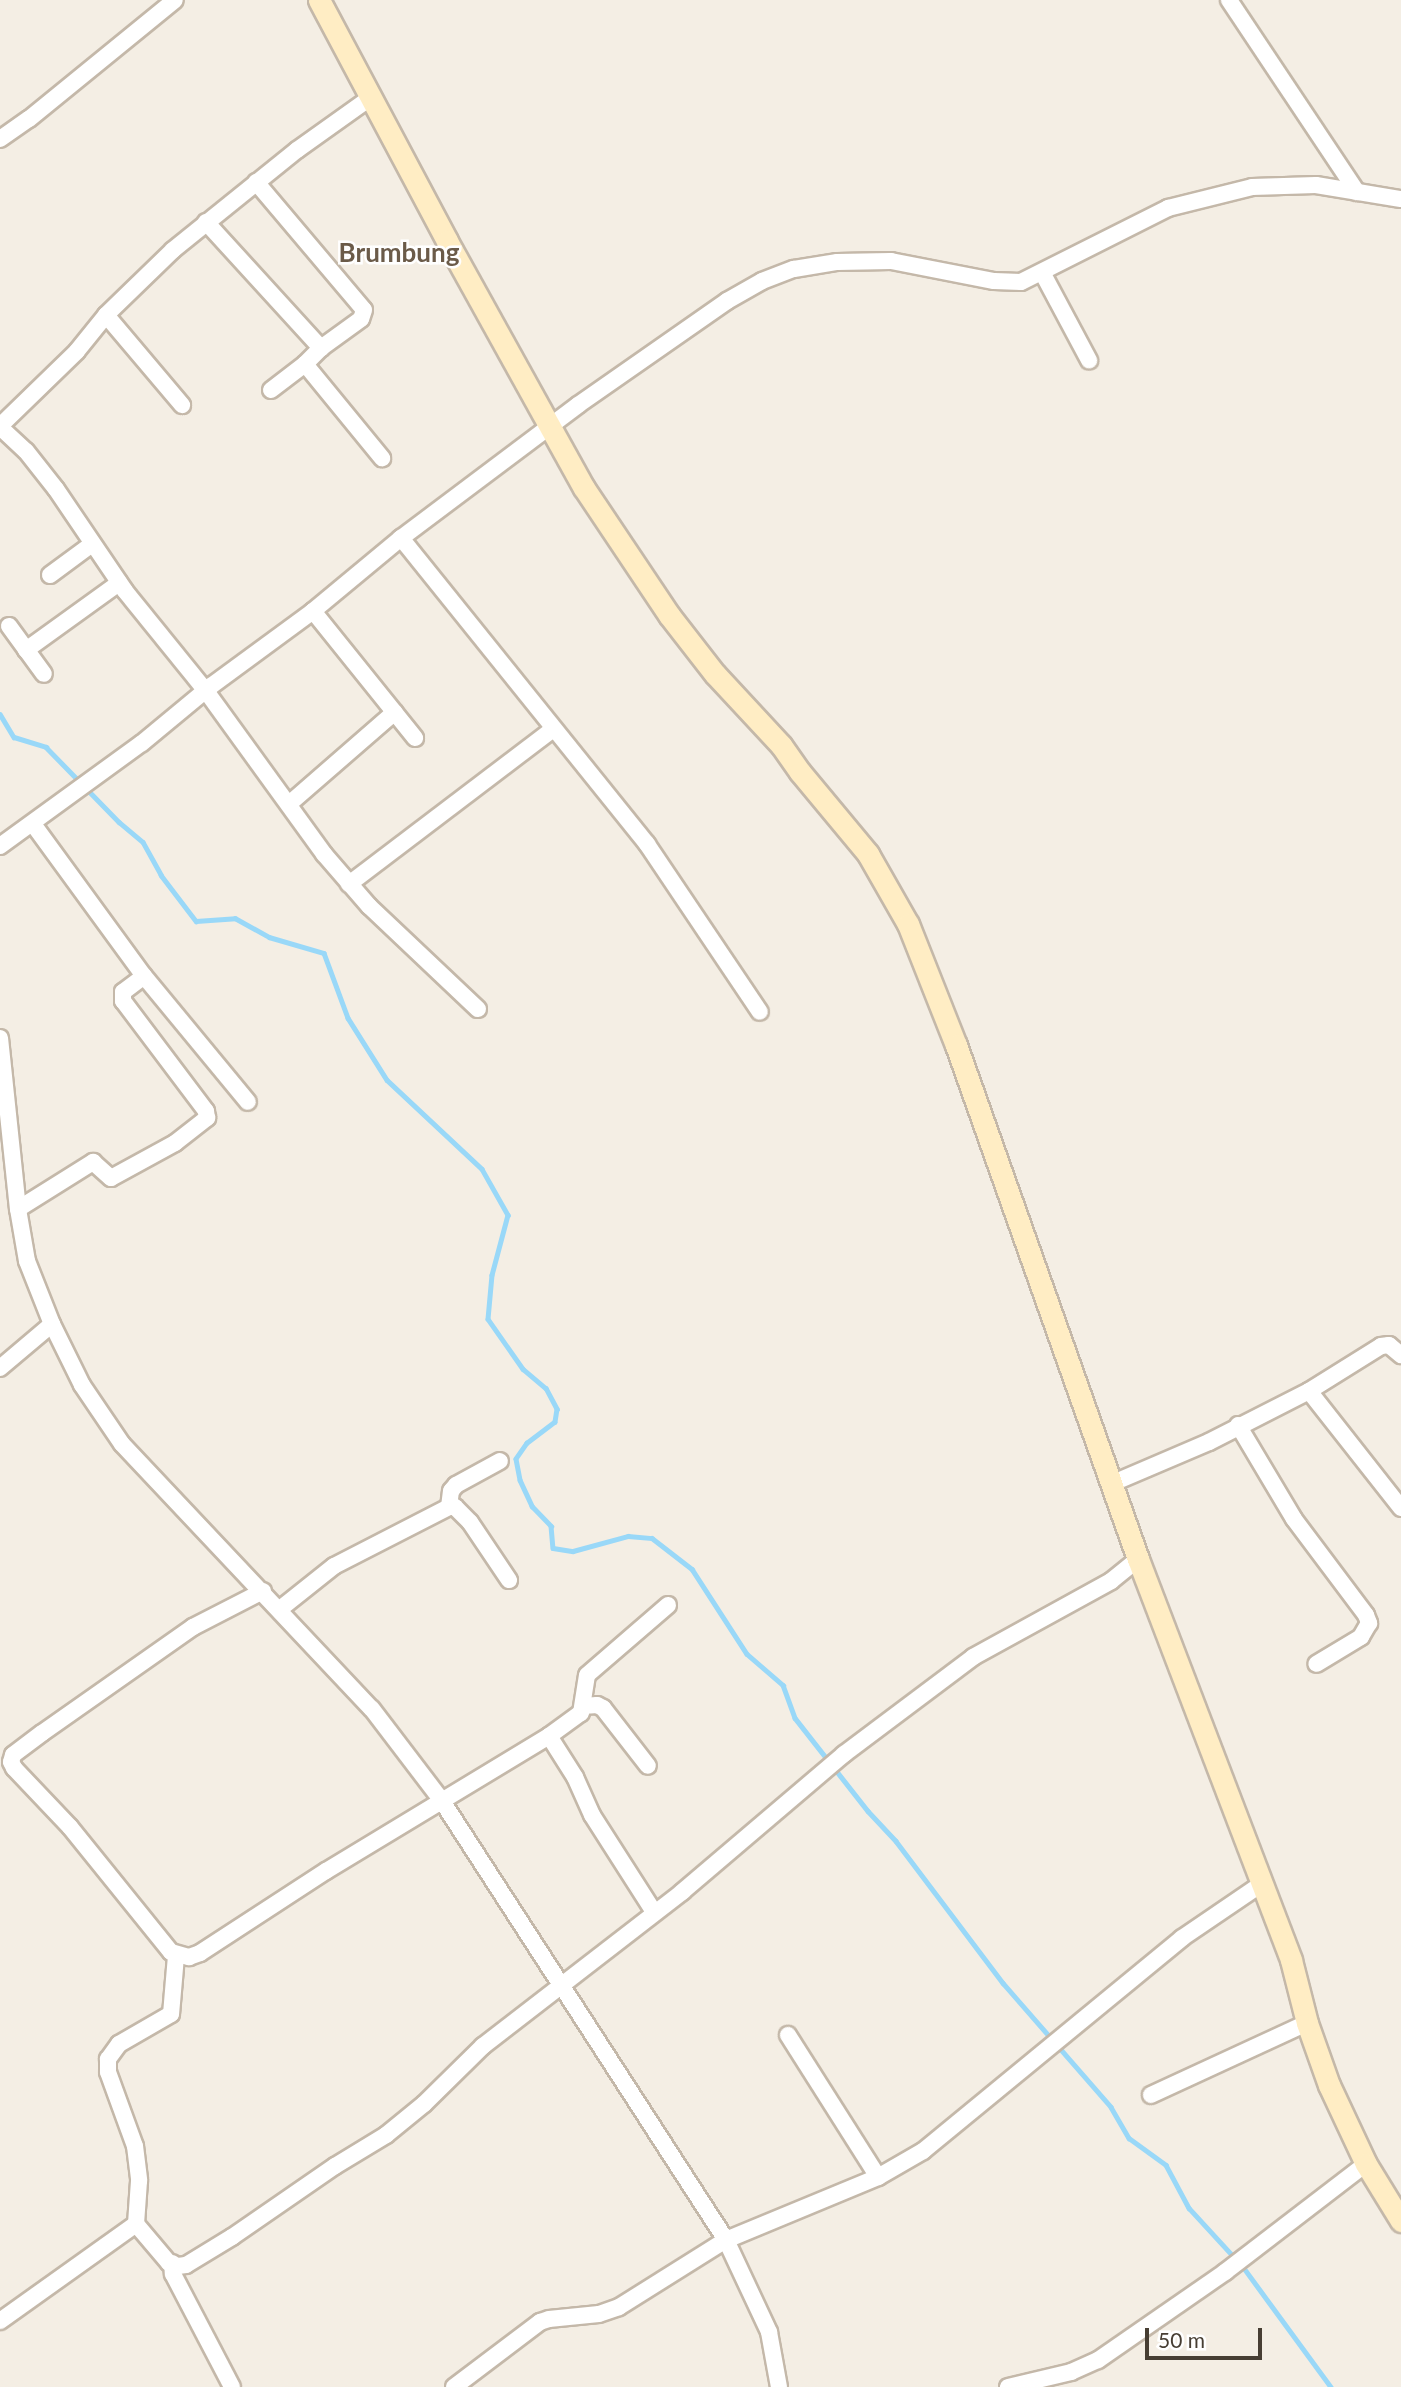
<!DOCTYPE html>
<style>
body{margin:0}
#map{position:relative;width:1401px;height:2387px;overflow:hidden;background:#f4eee4;font-family:Lato,sans-serif}
div>[style]{position:absolute}
.stream>*{height:4.5px;margin:-2.25px;padding:0 2.25px;transform-origin:2.25px;border-radius:2.25px;background:#99d8f8}
.roads{filter:drop-shadow(2px 0 #c4b8a9) drop-shadow(-2px 0 #c4b8a9) drop-shadow(0 2px #c4b8a9) drop-shadow(0 -2px #c4b8a9)}
.street>*{height:16px;margin:-8px;padding:0 8px;transform-origin:8px;border-radius:8px;background:#fff}
.secondary>*{height:21px;margin:-10.5px;padding:0 10.5px;transform-origin:10.5px;border-radius:10.5px;background:#ffedc4}
span{translate:-50% -50%;white-space:nowrap;text-align:center;line-height:1.15;-webkit-text-stroke:5px #fff;paint-order:stroke}
.quarter-label{font-size:26px;color:#6b5b49;font-weight:700}
.scale{position:absolute;left:1145px;top:2328px;width:117px;height:32px;box-sizing:border-box;border:4px solid #473e33;border-top:0;padding-left:9px;font-size:21px;line-height:24px;white-space:nowrap;color:#473e33;-webkit-text-stroke:5px #fff;paint-order:stroke}
</style>
<div id="map">
<div class="stream">
<div style="left:0;top:714px;width:27px;rotate:59deg"></div>
<div style="left:14px;top:737px;width:34px;rotate:17deg"></div>
<div style="left:46px;top:747px;width:105px;rotate:45.8deg"></div>
<div style="left:119px;top:822px;width:31px;rotate:40deg"></div>
<div style="left:143px;top:842px;width:38px;rotate:61deg"></div>
<div style="left:161px;top:875px;width:58px;rotate:52.7deg"></div>
<div style="left:196px;top:921px;width:39px;rotate:-4deg"></div>
<div style="left:235px;top:918px;width:39px;rotate:29deg"></div>
<div style="left:269px;top:937px;width:57px;rotate:16.2deg"></div>
<div style="left:324px;top:953px;width:69px;rotate:69.7deg"></div>
<div style="left:348px;top:1018px;width:73px;rotate:57.8deg"></div>
<div style="left:387px;top:1080px;width:130px;rotate:43.1deg"></div>
<div style="left:482px;top:1169px;width:53px;rotate:60.5deg"></div>
<div style="left:508px;top:1215px;width:62px;rotate:104.9deg"></div>
<div style="left:492px;top:1275px;width:44px;rotate:95.2deg"></div>
<div style="left:488px;top:1319px;width:61px;rotate:55deg"></div>
<div style="left:523px;top:1369px;width:30px;rotate:40deg"></div>
<div style="left:546px;top:1388px;width:24px;rotate:62deg"></div>
<div style="left:557px;top:1409px;width:13px;rotate:99deg"></div>
<div style="left:555px;top:1422px;width:35px;rotate:143deg"></div>
<div style="left:527px;top:1443px;width:19px;rotate:125deg"></div>
<div style="left:516px;top:1459px;width:21px;rotate:79deg"></div>
<div style="left:520px;top:1480px;width:29px;rotate:65deg"></div>
<div style="left:532px;top:1506px;width:28px;rotate:46deg"></div>
<div style="left:551px;top:1526px;width:22px;rotate:85deg"></div>
<div style="left:553px;top:1548px;width:20px;rotate:9deg"></div>
<div style="left:573px;top:1551px;width:57px;rotate:-15.3deg"></div>
<div style="left:628px;top:1536px;width:24px;rotate:5deg"></div>
<div style="left:652px;top:1538px;width:51px;rotate:37.8deg"></div>
<div style="left:692px;top:1569px;width:101px;rotate:57.1deg"></div>
<div style="left:747px;top:1654px;width:48px;rotate:40.7deg"></div>
<div style="left:783px;top:1685px;width:35px;rotate:70deg"></div>
<div style="left:795px;top:1718px;width:118px;rotate:51.9deg"></div>
<div style="left:868px;top:1811px;width:41px;rotate:47deg"></div>
<div style="left:896px;top:1841px;width:178px;rotate:53deg"></div>
<div style="left:1003px;top:1983px;width:164px;rotate:48.9deg"></div>
<div style="left:1111px;top:2107px;width:36px;rotate:60deg"></div>
<div style="left:1129px;top:2138px;width:46px;rotate:36.1deg"></div>
<div style="left:1166px;top:2165px;width:49px;rotate:61.9deg"></div>
<div style="left:1189px;top:2208px;width:68px;rotate:47.4deg"></div>
<div style="left:1241px;top:2264px;width:152px;rotate:53.8deg"></div>
</div>
<div class="roads">
<div class="street">
<div style="left:1229px;top:0;width:231px;rotate:56.3deg"></div>
<div style="left:0;top:139px;width:35px;rotate:-35deg"></div>
<div style="left:29px;top:119px;width:188px;rotate:-39.2deg"></div>
<div style="left:256px;top:182px;width:167px;rotate:49.8deg"></div>
<div style="left:364px;top:310px;width:9px;rotate:108deg"></div>
<div style="left:361px;top:319px;width:49px;rotate:144.1deg"></div>
<div style="left:206px;top:222px;width:171px;rotate:47.6deg"></div>
<div style="left:321px;top:348px;width:23px;rotate:135deg"></div>
<div style="left:305px;top:364px;width:122px;rotate:50.7deg"></div>
<div style="left:1043px;top:274px;width:98px;rotate:61.9deg"></div>
<div style="left:106px;top:315px;width:118px;rotate:49.8deg"></div>
<div style="left:271px;top:390px;width:43px;rotate:-37.4deg"></div>
<div style="left:0;top:426px;width:107px;rotate:-44.2deg"></div>
<div style="left:77px;top:351px;width:46px;rotate:-51.1deg"></div>
<div style="left:106px;top:315px;width:93px;rotate:-44.1deg"></div>
<div style="left:173px;top:250px;width:159px;rotate:-38.9deg"></div>
<div style="left:297px;top:150px;width:90px;rotate:-35.5deg"></div>
<div style="left:0;top:427px;width:35px;rotate:43deg"></div>
<div style="left:26px;top:451px;width:48px;rotate:51.7deg"></div>
<div style="left:56px;top:489px;width:123px;rotate:55.9deg"></div>
<div style="left:125px;top:591px;width:129px;rotate:51deg"></div>
<div style="left:206px;top:691px;width:201px;rotate:54.1deg"></div>
<div style="left:324px;top:854px;width:69px;rotate:49.1deg"></div>
<div style="left:369px;top:906px;width:150px;rotate:43.4deg"></div>
<div style="left:401px;top:538px;width:393px;rotate:51.2deg"></div>
<div style="left:647px;top:844px;width:202px;rotate:56.1deg"></div>
<div style="left:50px;top:575px;width:52px;rotate:-36.4deg"></div>
<div style="left:313px;top:611px;width:163px;rotate:51.2deg"></div>
<div style="left:9px;top:626px;width:59px;rotate:53.9deg"></div>
<div style="left:26px;top:650px;width:115px;rotate:-35.8deg"></div>
<div style="left:289px;top:804px;width:140px;rotate:-41deg"></div>
<div style="left:33px;top:824px;width:188px;rotate:53.9deg"></div>
<div style="left:144px;top:976px;width:163px;rotate:50.5deg"></div>
<div style="left:0;top:846px;width:175px;rotate:-36deg"></div>
<div style="left:142px;top:743px;width:89px;rotate:-39.6deg"></div>
<div style="left:211px;top:686px;width:127px;rotate:-36.3deg"></div>
<div style="left:313px;top:611px;width:114px;rotate:-39.7deg"></div>
<div style="left:401px;top:538px;width:221px;rotate:-36.9deg"></div>
<div style="left:578px;top:405px;width:182px;rotate:-34.9deg"></div>
<div style="left:727px;top:301px;width:40px;rotate:-29.7deg"></div>
<div style="left:762px;top:281px;width:34px;rotate:-21deg"></div>
<div style="left:794px;top:269px;width:44px;rotate:-9.2deg"></div>
<div style="left:837px;top:262px;width:54px;rotate:-1.1deg"></div>
<div style="left:891px;top:261px;width:105px;rotate:11deg"></div>
<div style="left:994px;top:281px;width:27px;rotate:2deg"></div>
<div style="left:1021px;top:282px;width:165px;rotate:-26.7deg"></div>
<div style="left:1168px;top:208px;width:87px;rotate:-14deg"></div>
<div style="left:1252px;top:187px;width:64px;rotate:-1.8deg"></div>
<div style="left:1316px;top:185px;width:86px;rotate:9.4deg"></div>
<div style="left:349px;top:884px;width:256px;rotate:-37.2deg"></div>
<div style="left:0;top:1038px;width:172px;rotate:84deg"></div>
<div style="left:18px;top:1209px;width:53px;rotate:80.2deg"></div>
<div style="left:27px;top:1261px;width:68px;rotate:68.4deg"></div>
<div style="left:52px;top:1324px;width:68px;rotate:63.8deg"></div>
<div style="left:82px;top:1385px;width:71px;rotate:55.9deg"></div>
<div style="left:122px;top:1444px;width:364px;rotate:46.7deg"></div>
<div style="left:372px;top:1709px;width:116px;rotate:52.7deg"></div>
<div style="left:442px;top:1801px;width:523px;rotate:57.1deg"></div>
<div style="left:726px;top:2240px;width:102px;rotate:64.9deg"></div>
<div style="left:769px;top:2332px;width:56px;rotate:79.7deg"></div>
<div style="left:18px;top:1209px;width:89px;rotate:-32.1deg"></div>
<div style="left:93px;top:1162px;width:24px;rotate:42deg"></div>
<div style="left:111px;top:1178px;width:73px;rotate:-28.7deg"></div>
<div style="left:175px;top:1143px;width:41px;rotate:-38deg"></div>
<div style="left:207px;top:1118px;width:7px;rotate:-98deg"></div>
<div style="left:206px;top:1111px;width:138px;rotate:-127deg"></div>
<div style="left:123px;top:1001px;width:9px;rotate:-90deg"></div>
<div style="left:123px;top:992px;width:26px;rotate:-37deg"></div>
<div style="left:0;top:1368px;width:68px;rotate:-40.2deg"></div>
<div style="left:1309px;top:1391px;width:149px;rotate:51.8deg"></div>
<div style="left:1238px;top:1425px;width:109px;rotate:59.2deg"></div>
<div style="left:1294px;top:1519px;width:120px;rotate:53.1deg"></div>
<div style="left:1366px;top:1615px;width:9px;rotate:69deg"></div>
<div style="left:1369px;top:1623px;width:16px;rotate:120deg"></div>
<div style="left:1361px;top:1637px;width:52px;rotate:149deg"></div>
<div style="left:1113px;top:1483px;width:104px;rotate:-23.1deg"></div>
<div style="left:1209px;top:1442px;width:112px;rotate:-27deg"></div>
<div style="left:1309px;top:1391px;width:85px;rotate:-32deg"></div>
<div style="left:1381px;top:1346px;width:8px;rotate:-7deg"></div>
<div style="left:1389px;top:1345px;width:16px;rotate:40deg"></div>
<div style="left:449px;top:1507px;width:16px;rotate:-83deg"></div>
<div style="left:451px;top:1491px;width:8px;rotate:-50deg"></div>
<div style="left:456px;top:1485px;width:50px;rotate:-28.6deg"></div>
<div style="left:263px;top:1591px;width:79px;rotate:152.8deg"></div>
<div style="left:193px;top:1627px;width:184px;rotate:144.9deg"></div>
<div style="left:42px;top:1733px;width:36px;rotate:143deg"></div>
<div style="left:13px;top:1755px;width:7px;rotate:106deg"></div>
<div style="left:11px;top:1762px;width:7px;rotate:63deg"></div>
<div style="left:14px;top:1768px;width:81px;rotate:46.5deg"></div>
<div style="left:70px;top:1827px;width:161px;rotate:51.1deg"></div>
<div style="left:171px;top:1952px;width:19px;rotate:16deg"></div>
<div style="left:189px;top:1957px;width:12px;rotate:-20deg"></div>
<div style="left:200px;top:1953px;width:150px;rotate:-33.1deg"></div>
<div style="left:326px;top:1871px;width:261px;rotate:-31.2deg"></div>
<div style="left:549px;top:1736px;width:49px;rotate:57.6deg"></div>
<div style="left:575px;top:1777px;width:42px;rotate:65.9deg"></div>
<div style="left:592px;top:1815px;width:115px;rotate:57.4deg"></div>
<div style="left:280px;top:1609px;width:69px;rotate:-38.5deg"></div>
<div style="left:334px;top:1566px;width:129px;rotate:-27.2deg"></div>
<div style="left:449px;top:1507px;width:6px"></div>
<div style="left:455px;top:1507px;width:21px;rotate:45deg"></div>
<div style="left:470px;top:1522px;width:70px;rotate:56.1deg"></div>
<div style="left:583px;top:1706px;width:14px;rotate:-4deg"></div>
<div style="left:597px;top:1705px;width:7px;rotate:27deg"></div>
<div style="left:603px;top:1708px;width:73px;rotate:52.2deg"></div>
<div style="left:549px;top:1736px;width:39px;rotate:-36deg"></div>
<div style="left:581px;top:1713px;width:38px;rotate:-81deg"></div>
<div style="left:587px;top:1675px;width:107px;rotate:-40.8deg"></div>
<div style="left:176px;top:1956px;width:58px;rotate:94.9deg"></div>
<div style="left:171px;top:2014px;width:60px;rotate:150deg"></div>
<div style="left:119px;top:2044px;width:19px;rotate:126deg"></div>
<div style="left:108px;top:2059px;width:13px;rotate:90deg"></div>
<div style="left:108px;top:2072px;width:79px;rotate:70deg"></div>
<div style="left:135px;top:2146px;width:35px;rotate:83deg"></div>
<div style="left:139px;top:2181px;width:43px;rotate:94deg"></div>
<div style="left:136px;top:2224px;width:51px;rotate:49.8deg"></div>
<div style="left:169px;top:2263px;width:9px;rotate:18deg"></div>
<div style="left:178px;top:2266px;width:8px;rotate:-7deg"></div>
<div style="left:186px;top:2265px;width:54px;rotate:-31.3deg"></div>
<div style="left:232px;top:2237px;width:125px;rotate:-34.6deg"></div>
<div style="left:335px;top:2166px;width:60px;rotate:-31.3deg"></div>
<div style="left:386px;top:2135px;width:49px;rotate:-39.2deg"></div>
<div style="left:424px;top:2104px;width:83px;rotate:-44.5deg"></div>
<div style="left:483px;top:2046px;width:252px;rotate:-37.7deg"></div>
<div style="left:682px;top:1892px;width:213px;rotate:-40.4deg"></div>
<div style="left:844px;top:1754px;width:161px;rotate:-36.9deg"></div>
<div style="left:973px;top:1657px;width:158px;rotate:-28.8deg"></div>
<div style="left:1111px;top:1581px;width:35px;rotate:-39deg"></div>
<div style="left:788px;top:2035px;width:168px;rotate:57.6deg"></div>
<div style="left:1151px;top:2095px;width:172px;rotate:-24.8deg"></div>
<div style="left:172px;top:2263px;width:11px;rotate:85deg"></div>
<div style="left:173px;top:2274px;width:127px;rotate:62.4deg"></div>
<div style="left:0;top:2321px;width:167px;rotate:-35.5deg"></div>
<div style="left:454px;top:2387px;width:108px;rotate:-37.1deg"></div>
<div style="left:540px;top:2322px;width:9px;rotate:-18deg"></div>
<div style="left:549px;top:2319px;width:50px;rotate:-5.7deg"></div>
<div style="left:599px;top:2314px;width:21px;rotate:-19deg"></div>
<div style="left:619px;top:2307px;width:126px;rotate:-32.1deg"></div>
<div style="left:726px;top:2240px;width:165px;rotate:-22.5deg"></div>
<div style="left:878px;top:2177px;width:52px;rotate:-30deg"></div>
<div style="left:923px;top:2151px;width:335px;rotate:-39.4deg"></div>
<div style="left:1182px;top:1938px;width:94px;rotate:-34.2deg"></div>
<div style="left:1008px;top:2387px;width:65px;rotate:-13.4deg"></div>
<div style="left:1071px;top:2372px;width:30px;rotate:-24deg"></div>
<div style="left:1098px;top:2360px;width:155px;rotate:-34.7deg"></div>
<div style="left:1225px;top:2272px;width:178px;rotate:-37.5deg"></div>
</div>
<div class="secondary">
<div style="left:319px;top:0;width:273px;rotate:62deg"></div>
<div style="left:447px;top:241px;width:282px;rotate:61deg"></div>
<div style="left:584px;top:488px;width:153px;rotate:56.2deg"></div>
<div style="left:669px;top:615px;width:75px;rotate:52.1deg"></div>
<div style="left:715px;top:674px;width:97px;rotate:47.1deg"></div>
<div style="left:781px;top:745px;width:33px;rotate:55deg"></div>
<div style="left:800px;top:772px;width:107px;rotate:50.3deg"></div>
<div style="left:868px;top:854px;width:81px;rotate:60.3deg"></div>
<div style="left:908px;top:924px;width:130px;rotate:68.4deg"></div>
<div style="left:956px;top:1045px;width:545px;rotate:70.5deg"></div>
<div style="left:1138px;top:1559px;width:429px;rotate:69.1deg"></div>
<div style="left:1291px;top:1960px;width:65px;rotate:75.7deg"></div>
<div style="left:1307px;top:2023px;width:66px;rotate:70.5deg"></div>
<div style="left:1329px;top:2085px;width:87px;rotate:64.9deg"></div>
<div style="left:1366px;top:2164px;width:67px;rotate:58.4deg"></div>
</div>
</div>
<div class="quarter-label">
<span style="left:399px;top:253px">Brumbung</span>
</div>
<div class="scale">50 m</div>
</div>
